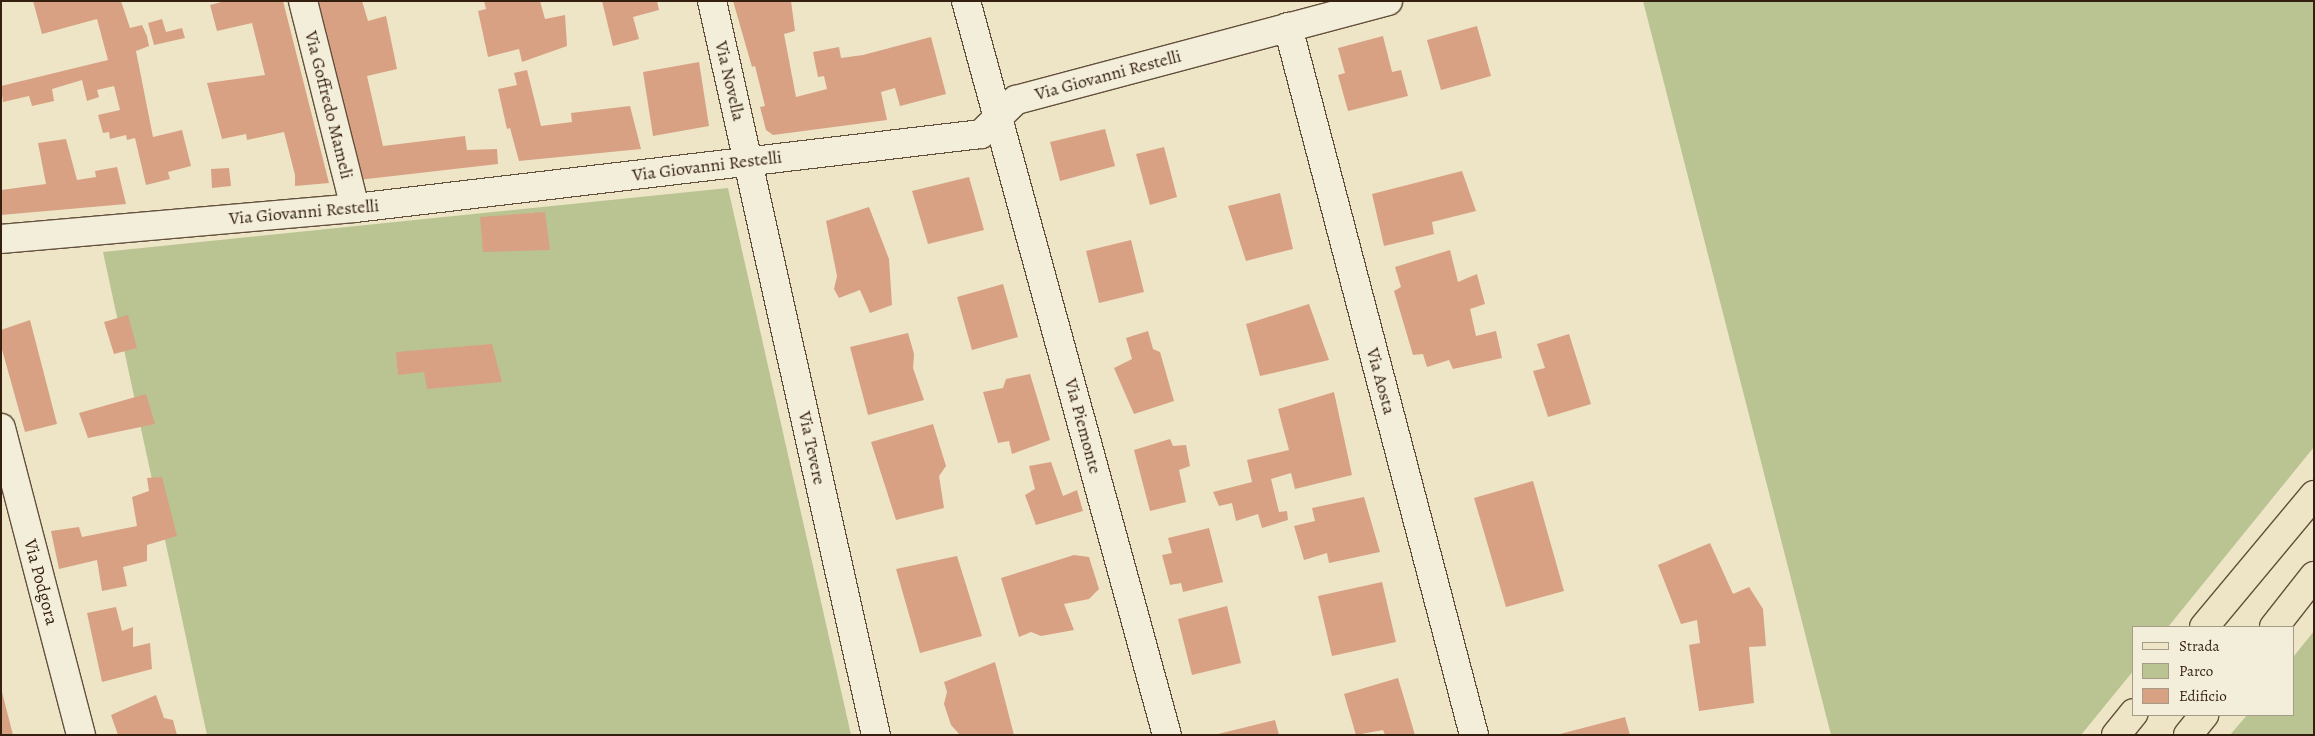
<!DOCTYPE html>
<style>
body{margin:0}
#map{position:relative;width:2315px;height:736px;overflow:hidden;background:#ede5c6;font-family:Alegreya,serif}
div>[style]{position:absolute}
.green>*{inset:0;background:#bac493}
.building>*{inset:0;background:#d8a184}
.roads{filter:drop-shadow(1px 0 #63503c) drop-shadow(-1px 0 #63503c) drop-shadow(0 1px #63503c) drop-shadow(0 -1px #63503c)}
.minor>*{height:28px;margin:-14px;padding:0 14px;transform-origin:14px;border-radius:14px;background:#f3eeda}
.primary>*{height:28px;margin:-14px;padding:0 14px;transform-origin:14px;border-radius:14px;background:#ede5c6}
span{translate:-50% -50%;white-space:nowrap;text-align:center;line-height:1.15;-webkit-text-stroke:4px #f3eeda;paint-order:stroke}
.street-label{font-size:18px;color:#351f0e}
.frame{position:absolute;inset:0;border:2px solid #351f0e;pointer-events:none}
.legend{position:absolute;left:2132px;top:626px;width:162px;height:90px;box-sizing:border-box;background:#f3eeda;border:1px solid #a79b88;margin:0;padding:6px 9px;list-style:none;font-size:15px;color:#351f0e}
.legend li{display:flex;align-items:center;gap:10px;height:25px}
.legend b{width:25px;border:1px solid #a79b88}
</style>
<div id="map">
<div class="green">
<div style="clip-path:polygon(1643px 1px,2314px 1px,2314px 447px,2168px 627px,2134px 627px,2134px 670px,2081px 735px,1831px 735px)"></div>
<div style="clip-path:polygon(728px 188px,851px 735px,207px 735px,103px 252px)"></div>
<div style="clip-path:polygon(2314px 631px,2314px 735px,2230px 735px,2247px 715px,2294px 715px,2294px 656px)"></div>
</div>
<div class="building">
<div style="clip-path:polygon(33px 1px,121px 1px,130px 28px,142px 25px,147px 36px,149px 46px,136px 51px,153px 137px,182px 130px,191px 166px,168px 172px,170px 179px,146px 185px,135px 138px,127px 140px,126px 135px,110px 139px,109px 132px,103px 133px,98px 115px,120px 110px,114px 86px,97px 90px,99px 97px,87px 101px,82px 80px,52px 89px,54px 101px,32px 106px,29px 96px,3px 102px,1px 86px,108px 60px,97px 19px,42px 34px)"></div>
<div style="clip-path:polygon(225px 1px,283px 1px,329px 183px,295px 186px,295px 175px,284px 132px,247px 140px,246px 134px,222px 139px,207px 83px,265px 75px,252px 23px,217px 31px,210px 5px)"></div>
<div style="clip-path:polygon(314px 1px,362px 1px,368px 21px,386px 16px,397px 69px,367px 76px,383px 146px,465px 136px,467px 150px,497px 149px,498px 164px,358px 180px)"></div>
<div style="clip-path:polygon(484px 1px,540px 1px,545px 19px,565px 15px,567px 46px,522px 62px,519px 49px,488px 57px,478px 11px,486px 9px)"></div>
<div style="clip-path:polygon(602px 1px,657px 1px,659px 10px,633px 17px,639px 39px,613px 46px)"></div>
<div style="clip-path:polygon(733px 1px,791px 1px,795px 31px,784px 34px,796px 97px,827px 89px,824px 76px,818px 77px,813px 52px,839px 47px,841px 58px,863px 55px,931px 37px,946px 94px,900px 106px,895px 88px,881px 92px,887px 120px,773px 135px,766px 130px,760px 107px,765px 106px,755px 66px,752px 67px)"></div>
<div style="clip-path:polygon(162px 19px,166px 32px,182px 28px,185px 38px,154px 45px,148px 23px)"></div>
<div style="clip-path:polygon(1477px 26px,1491px 76px,1441px 90px,1427px 40px)"></div>
<div style="clip-path:polygon(1383px 36px,1392px 72px,1401px 70px,1408px 96px,1348px 111px,1338px 75px,1345px 73px,1338px 48px)"></div>
<div style="clip-path:polygon(699px 62px,709px 126px,653px 136px,643px 72px)"></div>
<div style="clip-path:polygon(527px 70px,541px 126px,572px 122px,571px 113px,630px 106px,641px 149px,519px 161px,510px 128px,507px 129px,498px 89px,517px 85px,514px 73px)"></div>
<div style="clip-path:polygon(1105px 129px,1115px 166px,1060px 181px,1050px 142px)"></div>
<div style="clip-path:polygon(66px 139px,77px 180px,96px 177px,95px 171px,117px 167px,126px 204px,1px 215px,1px 190px,46px 184px,38px 143px)"></div>
<div style="clip-path:polygon(1164px 147px,1177px 197px,1150px 205px,1136px 154px)"></div>
<div style="clip-path:polygon(229px 168px,231px 186px,212px 188px,211px 169px)"></div>
<div style="clip-path:polygon(1462px 171px,1476px 211px,1432px 222px,1434px 234px,1384px 246px,1372px 194px)"></div>
<div style="clip-path:polygon(969px 177px,984px 230px,928px 244px,912px 191px)"></div>
<div style="clip-path:polygon(1280px 193px,1293px 249px,1246px 261px,1228px 206px)"></div>
<div style="clip-path:polygon(869px 207px,889px 259px,892px 305px,870px 313px,860px 290px,839px 298px,834px 289px,837px 276px,826px 221px)"></div>
<div style="clip-path:polygon(545px 212px,550px 250px,483px 252px,480px 217px)"></div>
<div style="clip-path:polygon(1131px 240px,1144px 292px,1099px 303px,1086px 251px)"></div>
<div style="clip-path:polygon(1450px 250px,1458px 282px,1477px 274px,1485px 304px,1470px 309px,1476px 336px,1496px 331px,1502px 358px,1453px 369px,1449px 360px,1427px 367px,1423px 354px,1413px 355px,1394px 291px,1401px 287px,1395px 267px)"></div>
<div style="clip-path:polygon(1003px 284px,1018px 337px,972px 350px,957px 297px)"></div>
<div style="clip-path:polygon(1309px 304px,1329px 360px,1260px 376px,1246px 324px)"></div>
<div style="clip-path:polygon(128px 315px,137px 348px,114px 354px,104px 322px)"></div>
<div style="clip-path:polygon(30px 320px,57px 424px,25px 432px,1px 346px,1px 330px)"></div>
<div style="clip-path:polygon(1148px 331px,1153px 349px,1160px 352px,1174px 401px,1134px 414px,1114px 368px,1132px 359px,1126px 338px)"></div>
<div style="clip-path:polygon(908px 333px,914px 354px,913px 368px,924px 400px,868px 415px,850px 347px)"></div>
<div style="clip-path:polygon(1569px 334px,1591px 404px,1548px 417px,1533px 371px,1545px 368px,1537px 344px)"></div>
<div style="clip-path:polygon(492px 344px,502px 382px,427px 389px,424px 372px,398px 375px,396px 352px)"></div>
<div style="clip-path:polygon(1030px 374px,1050px 440px,1012px 454px,1009px 441px,998px 443px,983px 392px,1003px 388px,1006px 379px)"></div>
<div style="clip-path:polygon(1334px 392px,1352px 475px,1295px 489px,1291px 473px,1271px 479px,1279px 512px,1287px 511px,1288px 520px,1262px 528px,1258px 514px,1236px 521px,1232px 503px,1219px 506px,1213px 492px,1252px 482px,1247px 460px,1289px 450px,1278px 409px)"></div>
<div style="clip-path:polygon(146px 394px,155px 424px,88px 438px,79px 413px)"></div>
<div style="clip-path:polygon(933px 424px,946px 466px,939px 476px,944px 508px,896px 520px,871px 442px)"></div>
<div style="clip-path:polygon(1170px 439px,1173px 446px,1186px 445px,1190px 466px,1179px 470px,1186px 502px,1150px 511px,1134px 450px)"></div>
<div style="clip-path:polygon(1051px 462px,1063px 496px,1077px 490px,1083px 511px,1036px 525px,1025px 495px,1035px 489px,1029px 466px)"></div>
<div style="clip-path:polygon(162px 477px,177px 536px,147px 545px,147px 561px,123px 567px,127px 586px,102px 591px,97px 560px,59px 569px,51px 531px,79px 527px,82px 537px,137px 526px,132px 497px,149px 491px,147px 478px)"></div>
<div style="clip-path:polygon(1533px 481px,1564px 591px,1506px 607px,1474px 498px)"></div>
<div style="clip-path:polygon(1364px 497px,1380px 552px,1329px 563px,1327px 553px,1304px 560px,1294px 526px,1315px 521px,1312px 508px)"></div>
<div style="clip-path:polygon(1209px 528px,1223px 582px,1183px 592px,1181px 583px,1170px 585px,1162px 555px,1172px 553px,1168px 538px)"></div>
<div style="clip-path:polygon(1710px 543px,1733px 594px,1749px 587px,1763px 609px,1766px 646px,1749px 647px,1754px 703px,1699px 711px,1689px 645px,1700px 643px,1697px 620px,1681px 624px,1658px 565px)"></div>
<div style="clip-path:polygon(1074px 555px,1089px 557px,1099px 589px,1089px 599px,1064px 604px,1074px 630px,1041px 636px,1031px 632px,1019px 637px,1001px 578px)"></div>
<div style="clip-path:polygon(957px 556px,982px 636px,920px 653px,896px 569px)"></div>
<div style="clip-path:polygon(1382px 582px,1396px 642px,1332px 656px,1318px 596px)"></div>
<div style="clip-path:polygon(1227px 606px,1241px 663px,1192px 675px,1178px 619px)"></div>
<div style="clip-path:polygon(116px 607px,122px 631px,133px 627px,133px 647px,150px 643px,152px 669px,102px 682px,87px 613px)"></div>
<div style="clip-path:polygon(995px 662px,1014px 735px,960px 735px,951px 725px,944px 704px,947px 692px,944px 682px)"></div>
<div style="clip-path:polygon(1398px 678px,1415px 735px,1385px 735px,1383px 730px,1356px 735px,1344px 694px)"></div>
<div style="clip-path:polygon(1px 692px,2px 692px,13px 735px,1px 735px)"></div>
<div style="clip-path:polygon(156px 695px,164px 718px,173px 720px,177px 735px,118px 735px,111px 715px)"></div>
<div style="clip-path:polygon(1625px 717px,1630px 735px,1560px 735px,1560px 734px)"></div>
<div style="clip-path:polygon(1275px 720px,1279px 735px,1218px 735px,1218px 734px)"></div>
</div>
<div class="roads">
<div class="minor">
<div style="left:303px;top:1px;width:213px;rotate:75.9deg"></div>
<div style="left:712px;top:1px;width:752px;rotate:77.41deg"></div>
<div style="left:966px;top:1px;width:761px;rotate:74.69deg"></div>
<div style="left:1288px;top:27px;width:732px;rotate:75.28deg"></div>
<div style="left:1px;top:239px;width:355px;rotate:-5deg"></div>
<div style="left:355px;top:208px;width:630px;rotate:-6.74deg"></div>
<div style="left:981px;top:134px;width:49px;rotate:-44.2deg"></div>
<div style="left:1016px;top:100px;width:385px;rotate:-14.9deg"></div>
<div style="left:1px;top:428px;width:317px;rotate:75.4deg"></div>
</div>
<div class="primary">
<div style="left:2204px;top:627px;width:172px;rotate:-50.2deg"></div>
<div style="left:2274px;top:627px;width:65px;rotate:-51.9deg"></div>
<div style="left:2116px;top:735px;width:28px;rotate:-51deg"></div>
<div style="left:2188px;top:735px;width:26px;rotate:-51deg"></div>
</div>
</div>
<div class="street-label">
<span style="left:1108px;top:75px;rotate:-15deg">Via Giovanni Restelli</span>
<span style="left:730px;top:81px;rotate:77deg">Via Novella</span>
<span style="left:329px;top:105px;rotate:76deg">Via Goffredo Mameli</span>
<span style="left:707px;top:166px;rotate:-7deg">Via Giovanni Restelli</span>
<span style="left:304px;top:212px;rotate:-5deg">Via Giovanni Restelli</span>
<span style="left:1381px;top:381px;rotate:75deg">Via Aosta</span>
<span style="left:1083px;top:426px;rotate:75deg">Via Piemonte</span>
<span style="left:812px;top:448px;rotate:78deg">Via Tevere</span>
<span style="left:41px;top:582px;rotate:75deg">Via Podgora</span>
</div>
<div class="frame"></div>
<ul class="legend">
<li><b style="height:6px;background:#ede5c6"></b>Strada</li>
<li><b style="height:14px;background:#bac493"></b>Parco</li>
<li><b style="height:14px;background:#d8a184"></b>Edificio</li>
</ul>
</div>
